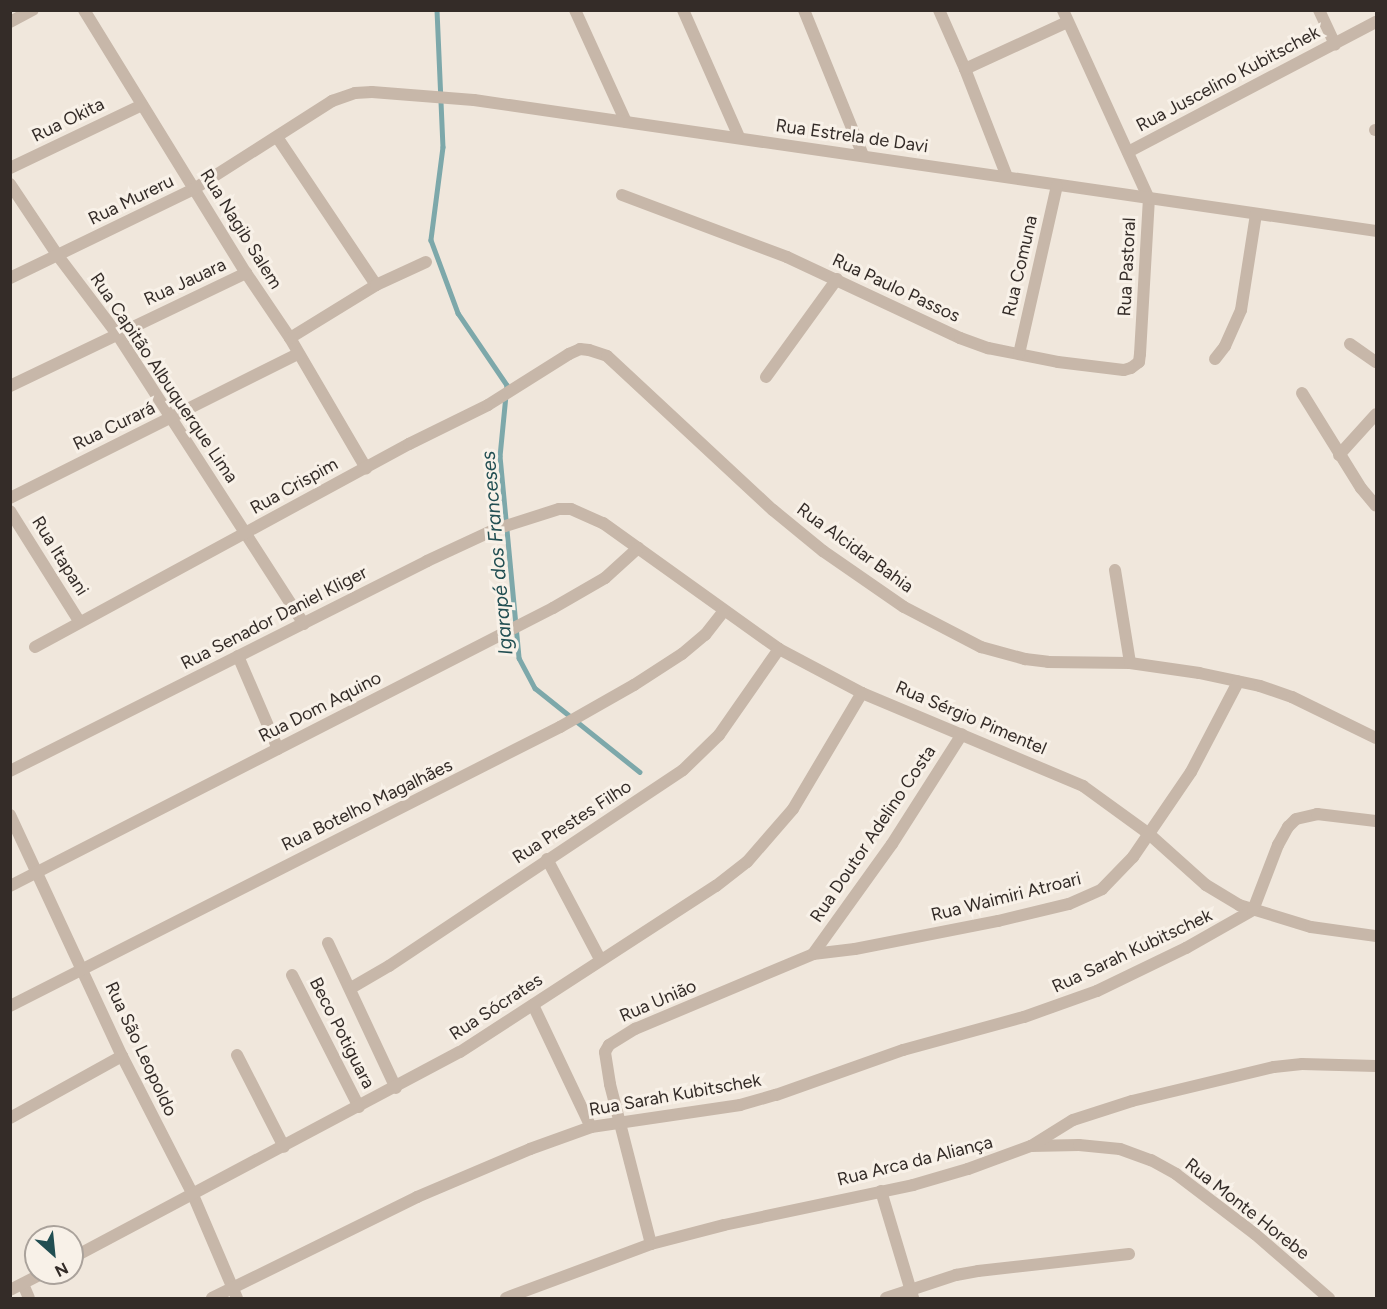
<!DOCTYPE html>
<meta charset="utf-8">
<style>
body{margin:0}
#map{position:relative;width:1387px;height:1309px;overflow:hidden;background:#f0e7dc;font-family:Figtree,sans-serif}
div>[style]{position:absolute}
.stream>*{height:4.5px;margin:-2.25px;padding:0 2.25px;transform-origin:2.25px;border-radius:2.25px;background:#7da8aa}
.minor>*{height:12px;margin:-6px;padding:0 6px;transform-origin:6px;border-radius:6px;background:#c7b7a9}
span{translate:-50% -50%;white-space:nowrap;text-align:center;line-height:1.15;-webkit-text-stroke:6px #f8f1e8;paint-order:stroke}
.street-label{font-size:18px;color:#342c28}
.water-label{font-size:20px;color:#214e52;font-style:italic}
.frame{position:absolute;inset:0;border:12px solid #342c28;pointer-events:none}
.north{position:absolute;left:24px;top:1225px;width:60px;height:60px;box-sizing:border-box;background:#f8f1e8;border:2px solid #aaa29b;border-radius:50%;rotate:153deg;font-size:16px;font-weight:700;line-height:24px;text-align:center;color:#342c28}
.north::after{content:'';display:block;margin:auto;width:21px;height:27px;background:#214e52;clip-path:polygon(50% 0,100% 100%,50% 72%,0 100%)}
</style>
<div id="map">
<div class="stream">
<div style="left:437px;top:10px;width:137px;rotate:87.5deg"></div>
<div style="left:443px;top:147px;width:94px;rotate:97.4deg"></div>
<div style="left:431px;top:240px;width:78px;rotate:69.7deg"></div>
<div style="left:458px;top:313px;width:87px;rotate:55.8deg"></div>
<div style="left:507px;top:385px;width:71px;rotate:95.6deg"></div>
<div style="left:500px;top:456px;width:203px;rotate:84.6deg"></div>
<div style="left:519px;top:658px;width:34px;rotate:62deg"></div>
<div style="left:535px;top:688px;width:134px;rotate:38.7deg"></div>
</div>
<div class="minor">
<div style="left:84px;top:10px;width:309px;rotate:58.4deg"></div>
<div style="left:246px;top:273px;width:78px;rotate:55.9deg"></div>
<div style="left:290px;top:338px;width:151px;rotate:59.7deg"></div>
<div style="left:575px;top:10px;width:123px;rotate:65.5deg"></div>
<div style="left:683px;top:10px;width:139px;rotate:66.2deg"></div>
<div style="left:804px;top:10px;width:157px;rotate:67.9deg"></div>
<div style="left:939px;top:10px;width:64px;rotate:66.2deg"></div>
<div style="left:965px;top:69px;width:116px;rotate:68.7deg"></div>
<div style="left:1319px;top:10px;width:38px;rotate:65deg"></div>
<div style="left:10px;top:22px;width:26px;rotate:-28deg"></div>
<div style="left:965px;top:69px;width:112px;rotate:-24.7deg"></div>
<div style="left:1375px;top:130px;width:1px"></div>
<div style="left:277px;top:137px;width:178px;rotate:56.2deg"></div>
<div style="left:1128px;top:152px;width:280px;rotate:-27.7deg"></div>
<div style="left:10px;top:168px;width:146px;rotate:-25.5deg"></div>
<div style="left:10px;top:184px;width:87px;rotate:56.3deg"></div>
<div style="left:58px;top:256px;width:98px;rotate:52.9deg"></div>
<div style="left:117px;top:334px;width:345px;rotate:57.2deg"></div>
<div style="left:622px;top:195px;width:176px;rotate:20.6deg"></div>
<div style="left:787px;top:257px;width:191px;rotate:25.1deg"></div>
<div style="left:960px;top:338px;width:30px;rotate:20deg"></div>
<div style="left:988px;top:348px;width:71px;rotate:11.3deg"></div>
<div style="left:1058px;top:362px;width:66px;rotate:6.9deg"></div>
<div style="left:1124px;top:370px;width:7px;rotate:-16deg"></div>
<div style="left:1131px;top:368px;width:10px;rotate:-37deg"></div>
<div style="left:1139px;top:362px;width:8px;rotate:-83deg"></div>
<div style="left:1140px;top:354px;width:155px;rotate:-86.7deg"></div>
<div style="left:1149px;top:199px;width:208px;rotate:-114.5deg"></div>
<div style="left:10px;top:278px;width:204px;rotate:-25.8deg"></div>
<div style="left:194px;top:189px;width:164px;rotate:-32.5deg"></div>
<div style="left:332px;top:101px;width:24px;rotate:-19deg"></div>
<div style="left:355px;top:93px;width:17px;rotate:-3deg"></div>
<div style="left:372px;top:92px;width:102px;rotate:4.5deg"></div>
<div style="left:474px;top:100px;width:911px;rotate:8.26deg"></div>
<div style="left:290px;top:338px;width:101px;rotate:-31.6deg"></div>
<div style="left:376px;top:285px;width:55px;rotate:-24.7deg"></div>
<div style="left:1350px;top:344px;width:32px;rotate:35deg"></div>
<div style="left:1019px;top:354px;width:172px;rotate:-77.3deg"></div>
<div style="left:1215px;top:359px;width:16px;rotate:-52deg"></div>
<div style="left:1225px;top:346px;width:39px;rotate:-66deg"></div>
<div style="left:1241px;top:310px;width:97px;rotate:-81.1deg"></div>
<div style="left:766px;top:377px;width:121px;rotate:-54.1deg"></div>
<div style="left:10px;top:386px;width:262px;rotate:-25.6deg"></div>
<div style="left:1302px;top:393px;width:112px;rotate:58.2deg"></div>
<div style="left:1361px;top:488px;width:23px;rotate:50deg"></div>
<div style="left:1339px;top:455px;width:55px;rotate:-47.9deg"></div>
<div style="left:10px;top:498px;width:322px;rotate:-26.6deg"></div>
<div style="left:10px;top:511px;width:130px;rotate:57.9deg"></div>
<div style="left:1115px;top:570px;width:94px;rotate:80.8deg"></div>
<div style="left:35px;top:647px;width:426px;rotate:-28.5deg"></div>
<div style="left:409px;top:444px;width:88px;rotate:-26.3deg"></div>
<div style="left:488px;top:405px;width:96px;rotate:-32.2deg"></div>
<div style="left:569px;top:354px;width:12px;rotate:-24deg"></div>
<div style="left:580px;top:349px;width:9px;rotate:6deg"></div>
<div style="left:589px;top:350px;width:19px;rotate:18deg"></div>
<div style="left:607px;top:356px;width:226px;rotate:42.9deg"></div>
<div style="left:773px;top:510px;width:65px;rotate:39.4deg"></div>
<div style="left:823px;top:551px;width:98px;rotate:34.7deg"></div>
<div style="left:904px;top:607px;width:87px;rotate:27.5deg"></div>
<div style="left:981px;top:647px;width:46px;rotate:15.3deg"></div>
<div style="left:1025px;top:659px;width:23px;rotate:7deg"></div>
<div style="left:1048px;top:662px;width:82px;rotate:0.7deg"></div>
<div style="left:1130px;top:663px;width:70px;rotate:8.2deg"></div>
<div style="left:1199px;top:673px;width:62px;rotate:12deg"></div>
<div style="left:1260px;top:686px;width:34px;rotate:19deg"></div>
<div style="left:1292px;top:697px;width:93px;rotate:26deg"></div>
<div style="left:238px;top:656px;width:101px;rotate:66.7deg"></div>
<div style="left:10px;top:771px;width:467px;rotate:-26.7deg"></div>
<div style="left:427px;top:561px;width:76px;rotate:-24.9deg"></div>
<div style="left:496px;top:529px;width:66px;rotate:-17.6deg"></div>
<div style="left:559px;top:509px;width:12px"></div>
<div style="left:571px;top:509px;width:35px;rotate:24deg"></div>
<div style="left:603px;top:523px;width:216px;rotate:35.6deg"></div>
<div style="left:779px;top:649px;width:94px;rotate:27.9deg"></div>
<div style="left:862px;top:693px;width:240px;rotate:22.8deg"></div>
<div style="left:1083px;top:786px;width:82px;rotate:36deg"></div>
<div style="left:1149px;top:834px;width:76px;rotate:41.8deg"></div>
<div style="left:1206px;top:885px;width:39px;rotate:31deg"></div>
<div style="left:1239px;top:905px;width:75px;rotate:17deg"></div>
<div style="left:1311px;top:927px;width:66px;rotate:7.9deg"></div>
<div style="left:10px;top:815px;width:266px;rotate:65.1deg"></div>
<div style="left:122px;top:1056px;width:156px;rotate:62.9deg"></div>
<div style="left:193px;top:1195px;width:112px;rotate:66.9deg"></div>
<div style="left:547px;top:859px;width:113px;rotate:62.1deg"></div>
<div style="left:10px;top:886px;width:610px;rotate:-27.11deg"></div>
<div style="left:553px;top:608px;width:60px;rotate:-30deg"></div>
<div style="left:605px;top:578px;width:45px;rotate:-42.3deg"></div>
<div style="left:328px;top:943px;width:160px;rotate:64.9deg"></div>
<div style="left:813px;top:954px;width:135px;rotate:-54.3deg"></div>
<div style="left:892px;top:844px;width:130px;rotate:-57.5deg"></div>
<div style="left:292px;top:975px;width:148px;rotate:63.1deg"></div>
<div style="left:351px;top:988px;width:44px;rotate:-30.1deg"></div>
<div style="left:389px;top:966px;width:353px;rotate:-33.7deg"></div>
<div style="left:683px;top:770px;width:50px;rotate:-44.2deg"></div>
<div style="left:719px;top:735px;width:105px;rotate:-55.1deg"></div>
<div style="left:533px;top:1005px;width:135px;rotate:64.6deg"></div>
<div style="left:10px;top:1006px;width:617px;rotate:-26.9deg"></div>
<div style="left:560px;top:727px;width:85px;rotate:-29.6deg"></div>
<div style="left:634px;top:685px;width:57px;rotate:-32.9deg"></div>
<div style="left:682px;top:654px;width:30px;rotate:-40deg"></div>
<div style="left:705px;top:635px;width:31px;rotate:-52deg"></div>
<div style="left:237px;top:1055px;width:103px;rotate:62.9deg"></div>
<div style="left:10px;top:1118px;width:128px;rotate:-29deg"></div>
<div style="left:1031px;top:1146px;width:48px;rotate:-1.2deg"></div>
<div style="left:1079px;top:1145px;width:41px;rotate:5.6deg"></div>
<div style="left:1120px;top:1149px;width:33px;rotate:20deg"></div>
<div style="left:1151px;top:1160px;width:29px;rotate:29deg"></div>
<div style="left:1176px;top:1174px;width:99px;rotate:37.2deg"></div>
<div style="left:1255px;top:1234px;width:98px;rotate:40.9deg"></div>
<div style="left:881px;top:1191px;width:112px;rotate:73.3deg"></div>
<div style="left:651px;top:1244px;width:165px;rotate:-104.4deg"></div>
<div style="left:610px;top:1084px;width:32px;rotate:-99deg"></div>
<div style="left:605px;top:1052px;width:8px;rotate:-60deg"></div>
<div style="left:609px;top:1045px;width:31px;rotate:-32deg"></div>
<div style="left:635px;top:1029px;width:193px;rotate:-22.8deg"></div>
<div style="left:813px;top:954px;width:42px;rotate:-6.8deg"></div>
<div style="left:855px;top:949px;width:146px;rotate:-11.1deg"></div>
<div style="left:998px;top:921px;width:73px;rotate:-13.5deg"></div>
<div style="left:1069px;top:904px;width:36px;rotate:-24deg"></div>
<div style="left:1102px;top:889px;width:45px;rotate:-45.9deg"></div>
<div style="left:1133px;top:857px;width:103px;rotate:-55.7deg"></div>
<div style="left:1191px;top:772px;width:102px;rotate:-62.4deg"></div>
<div style="left:72px;top:1258px;width:439px;rotate:-28deg"></div>
<div style="left:460px;top:1052px;width:305px;rotate:-33deg"></div>
<div style="left:716px;top:886px;width:39px;rotate:-38deg"></div>
<div style="left:747px;top:862px;width:70px;rotate:-49deg"></div>
<div style="left:793px;top:809px;width:135px;rotate:-59.3deg"></div>
<div style="left:23px;top:1284px;width:15px;rotate:67deg"></div>
<div style="left:10px;top:1290px;width:38px;rotate:-27deg"></div>
<div style="left:212px;top:1298px;width:229px;rotate:-26.2deg"></div>
<div style="left:417px;top:1197px;width:123px;rotate:-23deg"></div>
<div style="left:530px;top:1149px;width:65px;rotate:-19.8deg"></div>
<div style="left:591px;top:1127px;width:151px;rotate:-8.4deg"></div>
<div style="left:740px;top:1105px;width:37px;rotate:-16deg"></div>
<div style="left:776px;top:1095px;width:135px;rotate:-19.5deg"></div>
<div style="left:903px;top:1050px;width:125px;rotate:-15.3deg"></div>
<div style="left:1024px;top:1017px;width:77px;rotate:-19.6deg"></div>
<div style="left:1097px;top:991px;width:99px;rotate:-25.8deg"></div>
<div style="left:1186px;top:948px;width:77px;rotate:-29.6deg"></div>
<div style="left:1253px;top:910px;width:70px;rotate:-69deg"></div>
<div style="left:1278px;top:845px;width:21px;rotate:-61deg"></div>
<div style="left:1288px;top:827px;width:11px;rotate:-45deg"></div>
<div style="left:1296px;top:819px;width:22px;rotate:-13deg"></div>
<div style="left:1317px;top:814px;width:59px;rotate:6.8deg"></div>
<div style="left:506px;top:1298px;width:155px;rotate:-20.4deg"></div>
<div style="left:651px;top:1244px;width:75px;rotate:-14.6deg"></div>
<div style="left:724px;top:1225px;width:193px;rotate:-11.9deg"></div>
<div style="left:913px;top:1185px;width:57px;rotate:-16.2deg"></div>
<div style="left:968px;top:1169px;width:67px;rotate:-20.1deg"></div>
<div style="left:1031px;top:1146px;width:49px;rotate:-31.8deg"></div>
<div style="left:1073px;top:1120px;width:62px;rotate:-17.9deg"></div>
<div style="left:1132px;top:1101px;width:146px;rotate:-13.5deg"></div>
<div style="left:1274px;top:1067px;width:28px;rotate:-6deg"></div>
<div style="left:1302px;top:1064px;width:74px;rotate:1.5deg"></div>
<div style="left:886px;top:1298px;width:74px;rotate:-18.2deg"></div>
<div style="left:956px;top:1275px;width:22px;rotate:-10deg"></div>
<div style="left:978px;top:1271px;width:152px;rotate:-6.4deg"></div>
</div>
<div class="street-label">
<span style="left:1228px;top:79px;rotate:-28deg">Rua Juscelino Kubitschek</span>
<span style="left:68px;top:120px;rotate:-26deg">Rua Okita</span>
<span style="left:852px;top:136px;rotate:8deg">Rua Estrela de Davi</span>
<span style="left:131px;top:200px;rotate:-26deg">Rua Mureru</span>
<span style="left:241px;top:229px;rotate:58deg">Rua Nagib Salem</span>
<span style="left:1020px;top:266px;rotate:-77deg">Rua Comuna</span>
<span style="left:1127px;top:267px;rotate:-87deg">Rua Pastoral</span>
<span style="left:185px;top:282px;rotate:-25deg">Rua Jauara</span>
<span style="left:896px;top:288px;rotate:25deg">Rua Paulo Passos</span>
<span style="left:164px;top:378px;rotate:56deg">Rua Capitão Albuquerque Lima</span>
<span style="left:114px;top:426px;rotate:-26deg">Rua Curará</span>
<span style="left:294px;top:486px;rotate:-29deg">Rua Crispim</span>
<span style="left:855px;top:548px;rotate:36deg">Rua Alcidar Bahia</span>
<span style="left:60px;top:556px;rotate:58deg">Rua Itapani</span>
<span style="left:274px;top:618px;rotate:-27deg">Rua Senador Daniel Kliger</span>
<span style="left:320px;top:707px;rotate:-27deg">Rua Dom Aquino</span>
<span style="left:971px;top:718px;rotate:23deg">Rua Sérgio Pimentel</span>
<span style="left:367px;top:805px;rotate:-26deg">Rua Botelho Magalhães</span>
<span style="left:572px;top:822px;rotate:-33deg">Rua Prestes Filho</span>
<span style="left:873px;top:834px;rotate:-56deg">Rua Doutor Adelino Costa</span>
<span style="left:1006px;top:897px;rotate:-14deg">Rua Waimiri Atroari</span>
<span style="left:1132px;top:951px;rotate:-25deg">Rua Sarah Kubitschek</span>
<span style="left:658px;top:1001px;rotate:-23deg">Rua União</span>
<span style="left:496px;top:1007px;rotate:-33deg">Rua Sócrates</span>
<span style="left:342px;top:1033px;rotate:63deg">Beco Potiguara</span>
<span style="left:141px;top:1049px;rotate:65deg">Rua São Leopoldo</span>
<span style="left:675px;top:1095px;rotate:-10deg">Rua Sarah Kubitschek</span>
<span style="left:915px;top:1161px;rotate:-14deg">Rua Arca da Aliança</span>
<span style="left:1247px;top:1209px;rotate:38deg">Rua Monte Horebe</span>
</div>
<div class="water-label">
<span style="left:497px;top:553px;rotate:-95deg">Igarapé dos Franceses</span>
</div>
<div class="frame"></div>
<div class="north">N</div>
</div>
